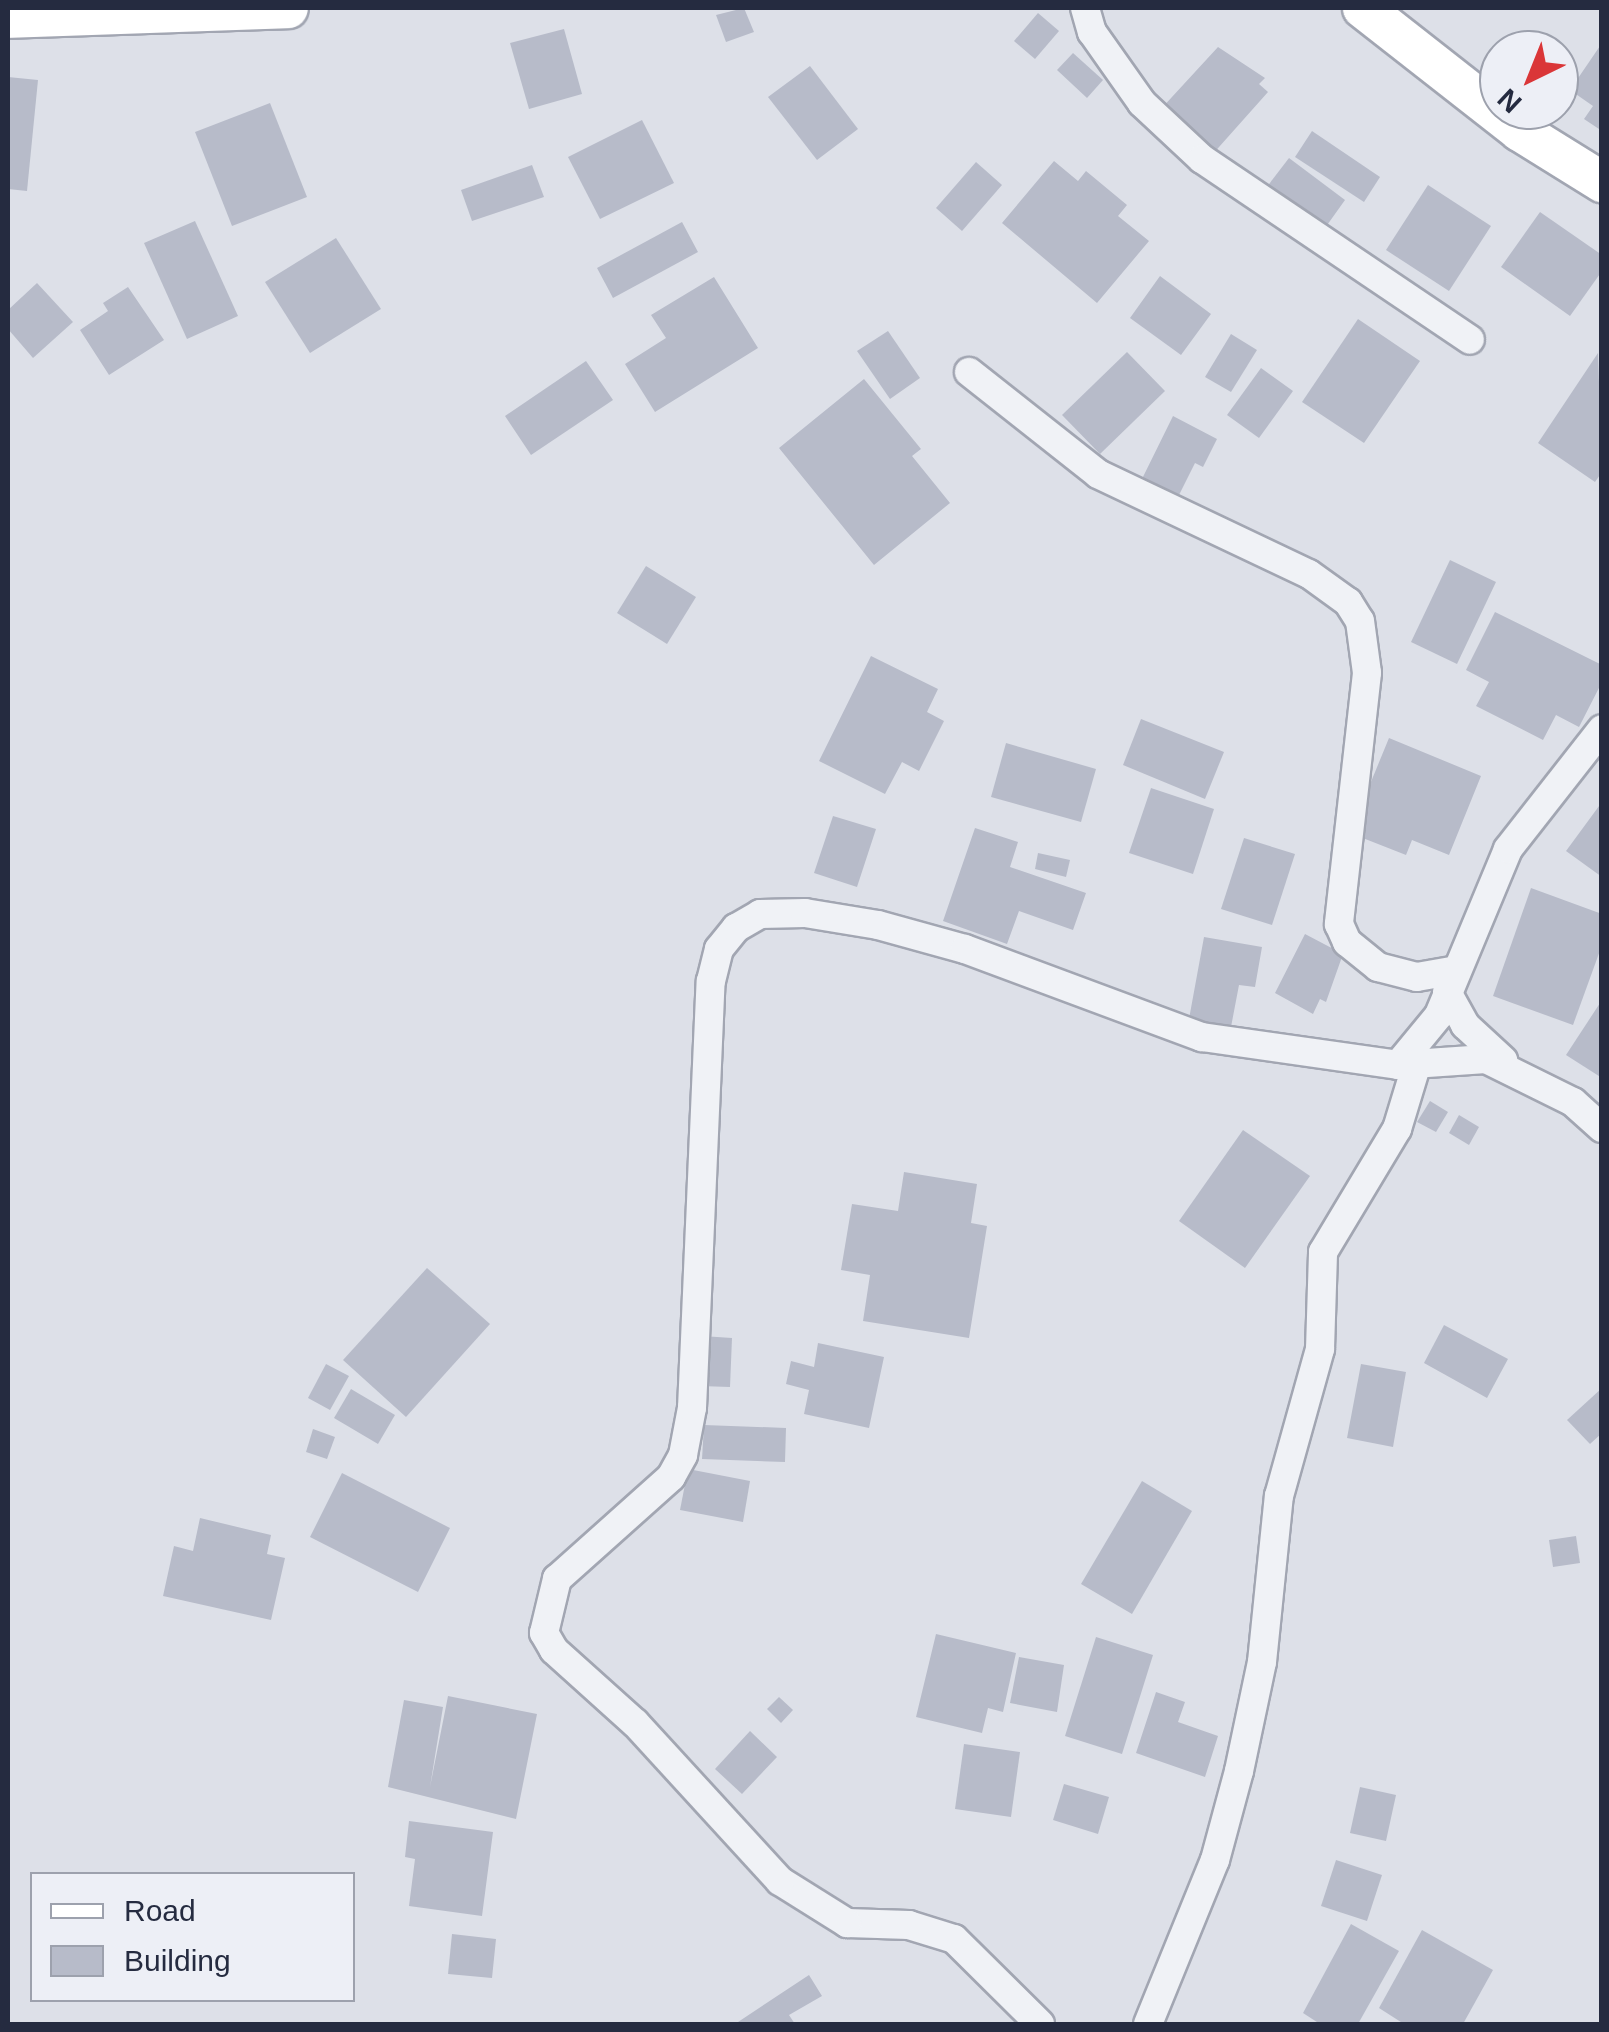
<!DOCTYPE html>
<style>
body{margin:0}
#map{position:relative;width:1609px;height:2032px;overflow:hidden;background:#dde0e8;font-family:Arial,sans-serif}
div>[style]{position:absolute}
.building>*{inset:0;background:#b7bbc9}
.roads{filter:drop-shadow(2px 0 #a2a6b2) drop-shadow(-2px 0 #a2a6b2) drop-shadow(0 2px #a2a6b2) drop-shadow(0 -2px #a2a6b2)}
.street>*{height:28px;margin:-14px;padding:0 14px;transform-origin:14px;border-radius:14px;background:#f0f2f6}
.secondary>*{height:40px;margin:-20px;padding:0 20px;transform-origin:20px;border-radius:20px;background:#fff}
span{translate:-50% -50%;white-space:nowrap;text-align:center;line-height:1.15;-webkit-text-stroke:9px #edeff6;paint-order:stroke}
.frame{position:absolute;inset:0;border:10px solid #252b40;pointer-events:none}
.legend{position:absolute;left:30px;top:1872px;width:325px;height:130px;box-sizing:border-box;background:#edeff6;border:2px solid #9da1ad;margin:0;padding:12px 18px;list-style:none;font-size:30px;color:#252b40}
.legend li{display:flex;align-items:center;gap:20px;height:50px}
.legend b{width:50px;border:2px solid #9da1ad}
.north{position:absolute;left:1479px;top:30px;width:100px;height:100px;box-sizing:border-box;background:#edeff6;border:2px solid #9da1ad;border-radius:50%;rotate:223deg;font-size:28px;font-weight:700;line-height:40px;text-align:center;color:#252b40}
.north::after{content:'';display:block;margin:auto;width:35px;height:45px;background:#da3638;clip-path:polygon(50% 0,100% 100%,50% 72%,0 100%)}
</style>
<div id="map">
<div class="building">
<div style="clip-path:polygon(744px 8px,754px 32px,726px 42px,716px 15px)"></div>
<div style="clip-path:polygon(1038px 13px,1059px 31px,1035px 59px,1014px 41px)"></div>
<div style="clip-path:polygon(564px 29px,582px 94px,529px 109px,510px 43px)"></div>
<div style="clip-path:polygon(1602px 43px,1602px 131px,1584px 119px,1593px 106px,1570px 90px)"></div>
<div style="clip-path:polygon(1218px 47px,1265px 78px,1259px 84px,1268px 92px,1211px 156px,1160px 110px)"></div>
<div style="clip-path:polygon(1073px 53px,1103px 80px,1087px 98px,1057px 70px)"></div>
<div style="clip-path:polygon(810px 66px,858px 129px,817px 160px,768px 97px)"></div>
<div style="clip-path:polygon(8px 77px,38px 80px,27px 191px,8px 189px)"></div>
<div style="clip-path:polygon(270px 103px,307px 197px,232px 226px,195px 132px)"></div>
<div style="clip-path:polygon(642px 120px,674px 183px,600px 219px,568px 157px)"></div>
<div style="clip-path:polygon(1312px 131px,1380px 177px,1364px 202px,1295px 157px)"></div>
<div style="clip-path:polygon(1289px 158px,1345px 200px,1320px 235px,1263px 192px)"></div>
<div style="clip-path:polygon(1054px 161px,1078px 181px,1086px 171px,1127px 205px,1118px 216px,1149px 241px,1097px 303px,1002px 223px)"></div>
<div style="clip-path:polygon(976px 162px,1002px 185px,962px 231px,936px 208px)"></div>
<div style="clip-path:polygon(532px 165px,544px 197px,472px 221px,461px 190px)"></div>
<div style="clip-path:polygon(1428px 185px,1491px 226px,1449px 291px,1386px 250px)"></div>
<div style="clip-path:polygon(1540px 212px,1602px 255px,1602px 271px,1570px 316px,1501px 267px)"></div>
<div style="clip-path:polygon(195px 221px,238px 316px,187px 339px,144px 243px)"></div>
<div style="clip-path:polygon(682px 222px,698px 252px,613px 298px,597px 268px)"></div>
<div style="clip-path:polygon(336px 238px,381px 309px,310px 353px,265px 282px)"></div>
<div style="clip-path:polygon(1160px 276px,1211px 314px,1181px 355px,1130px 318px)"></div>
<div style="clip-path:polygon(714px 277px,758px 348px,655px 412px,625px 364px,666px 338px,651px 315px)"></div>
<div style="clip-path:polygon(37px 283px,73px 322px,33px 358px,8px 329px,8px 310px)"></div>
<div style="clip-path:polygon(128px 287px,164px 340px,109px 375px,80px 330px,108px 311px,103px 303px)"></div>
<div style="clip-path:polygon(1358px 319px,1420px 361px,1364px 443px,1302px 402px)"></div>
<div style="clip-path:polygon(888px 331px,920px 378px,890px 399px,857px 351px)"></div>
<div style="clip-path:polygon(1231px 334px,1257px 350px,1231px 392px,1205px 377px)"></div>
<div style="clip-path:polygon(1127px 352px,1165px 391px,1100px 454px,1062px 415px)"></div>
<div style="clip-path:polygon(1598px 353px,1602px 472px,1595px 482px,1538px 443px)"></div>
<div style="clip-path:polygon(586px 361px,613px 400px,531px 455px,505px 416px)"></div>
<div style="clip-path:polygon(1261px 368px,1293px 391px,1259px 438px,1227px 415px)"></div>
<div style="clip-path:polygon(864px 379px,921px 449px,912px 456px,950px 503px,874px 565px,779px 448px)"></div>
<div style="clip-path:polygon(1173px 416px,1217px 439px,1203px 467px,1195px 463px,1175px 503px,1139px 485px)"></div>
<div style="clip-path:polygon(1450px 560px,1496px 582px,1457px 664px,1411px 642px)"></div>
<div style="clip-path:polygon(646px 566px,696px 597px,667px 644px,617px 613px)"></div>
<div style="clip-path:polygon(1495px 612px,1602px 665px,1602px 682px,1579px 727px,1556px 715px,1543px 740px,1476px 706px,1489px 682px,1466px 670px)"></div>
<div style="clip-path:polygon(871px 656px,938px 689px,927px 712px,944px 721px,919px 771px,902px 762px,885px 794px,819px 761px)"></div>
<div style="clip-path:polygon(1141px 719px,1224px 752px,1205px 799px,1123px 765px)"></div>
<div style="clip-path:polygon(1389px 738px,1481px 776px,1449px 855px,1412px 840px,1406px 855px,1350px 833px)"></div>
<div style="clip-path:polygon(1006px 743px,1096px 769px,1081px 822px,991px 797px)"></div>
<div style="clip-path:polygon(1151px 788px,1214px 809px,1193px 874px,1129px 853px)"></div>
<div style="clip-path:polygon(1602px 802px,1602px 877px,1566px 851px)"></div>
<div style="clip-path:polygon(833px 816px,876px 829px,857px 887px,814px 873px)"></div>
<div style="clip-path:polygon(975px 828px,1018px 842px,1010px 867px,1086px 893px,1073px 930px,1019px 911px,1007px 944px,943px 921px)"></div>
<div style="clip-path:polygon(1244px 838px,1295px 854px,1272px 925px,1221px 909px)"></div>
<div style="clip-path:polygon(1038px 853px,1070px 860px,1066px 877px,1035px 869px)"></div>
<div style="clip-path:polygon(1531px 888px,1602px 914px,1602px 945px,1573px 1025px,1493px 996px)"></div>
<div style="clip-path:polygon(1305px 934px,1343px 954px,1326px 1002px,1320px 999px,1313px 1014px,1275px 993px)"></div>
<div style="clip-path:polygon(1204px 937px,1262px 947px,1255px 987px,1239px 985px,1231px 1027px,1189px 1019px)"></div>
<div style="clip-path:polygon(1602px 1000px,1602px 1078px,1566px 1055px)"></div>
<div style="clip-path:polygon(1430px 1101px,1448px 1112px,1436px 1132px,1417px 1122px)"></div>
<div style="clip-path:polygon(1459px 1115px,1479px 1127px,1469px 1145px,1449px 1133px)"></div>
<div style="clip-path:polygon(1243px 1130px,1310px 1176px,1245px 1268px,1179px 1221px)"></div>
<div style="clip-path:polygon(904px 1172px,977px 1184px,971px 1223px,987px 1226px,969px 1338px,863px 1321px,870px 1275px,841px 1270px,852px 1204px,898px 1211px)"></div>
<div style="clip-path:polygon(427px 1268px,490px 1324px,406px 1417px,343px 1360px)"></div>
<div style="clip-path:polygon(1444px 1325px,1508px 1359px,1487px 1398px,1424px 1363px)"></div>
<div style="clip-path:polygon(702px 1336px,732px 1338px,730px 1387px,700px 1386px)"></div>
<div style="clip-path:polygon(818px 1343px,884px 1357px,869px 1428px,804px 1414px,809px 1390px,786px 1384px,791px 1361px,814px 1367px)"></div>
<div style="clip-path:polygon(326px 1364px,349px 1376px,330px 1410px,308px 1398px)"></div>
<div style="clip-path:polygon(1361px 1364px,1406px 1372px,1393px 1447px,1347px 1438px)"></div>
<div style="clip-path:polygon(1602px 1388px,1602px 1433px,1590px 1444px,1567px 1420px)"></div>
<div style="clip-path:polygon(351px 1389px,395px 1415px,378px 1444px,334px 1418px)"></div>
<div style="clip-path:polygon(704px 1425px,786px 1428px,785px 1462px,702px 1459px)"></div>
<div style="clip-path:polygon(313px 1429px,335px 1437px,327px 1459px,306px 1452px)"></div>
<div style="clip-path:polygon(688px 1469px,750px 1481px,743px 1522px,680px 1510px)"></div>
<div style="clip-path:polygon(342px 1473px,450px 1528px,418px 1592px,310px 1537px)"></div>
<div style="clip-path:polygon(1142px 1481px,1192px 1511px,1132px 1614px,1081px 1584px)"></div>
<div style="clip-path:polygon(200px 1518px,271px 1535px,267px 1554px,285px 1558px,271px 1620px,163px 1596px,174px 1546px,193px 1551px)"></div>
<div style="clip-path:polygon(1576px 1536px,1580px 1563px,1553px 1567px,1549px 1540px)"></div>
<div style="clip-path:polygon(936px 1634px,1016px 1653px,1003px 1712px,988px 1708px,982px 1733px,916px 1717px)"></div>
<div style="clip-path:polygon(1096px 1637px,1153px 1655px,1122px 1754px,1065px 1736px)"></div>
<div style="clip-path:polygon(1019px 1657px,1064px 1665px,1057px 1712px,1010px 1703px)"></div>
<div style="clip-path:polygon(1156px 1692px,1185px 1702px,1178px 1722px,1218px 1736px,1205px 1777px,1136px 1753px)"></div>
<div style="clip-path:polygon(448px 1696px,537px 1714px,516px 1819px,388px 1787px,404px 1700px,443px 1707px,430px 1787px)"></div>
<div style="clip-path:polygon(779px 1697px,793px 1710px,781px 1723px,767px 1709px)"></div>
<div style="clip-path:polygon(750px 1731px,777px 1757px,742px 1794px,715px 1769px)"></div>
<div style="clip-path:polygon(964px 1744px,1020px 1752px,1011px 1817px,955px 1809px)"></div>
<div style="clip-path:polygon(1064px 1784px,1109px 1797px,1098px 1834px,1053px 1820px)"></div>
<div style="clip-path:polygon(1360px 1787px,1396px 1795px,1386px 1841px,1350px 1833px)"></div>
<div style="clip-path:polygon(409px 1821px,493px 1832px,482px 1916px,409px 1906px,415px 1859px,405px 1857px)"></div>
<div style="clip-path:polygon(1336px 1860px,1382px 1875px,1367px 1921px,1321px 1906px)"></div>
<div style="clip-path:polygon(1351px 1924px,1399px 1951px,1358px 2024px,1320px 2024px,1303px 2013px)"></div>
<div style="clip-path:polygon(1422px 1930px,1493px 1970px,1463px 2024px,1404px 2024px,1379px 2008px)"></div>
<div style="clip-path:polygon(452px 1934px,496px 1939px,492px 1978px,448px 1974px)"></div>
<div style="clip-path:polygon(809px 1975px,822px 1996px,789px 2015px,795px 2024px,735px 2024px)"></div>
</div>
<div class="roads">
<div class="street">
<div style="left:1085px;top:8px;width:25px;rotate:74deg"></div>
<div style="left:1092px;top:32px;width:87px;rotate:54.8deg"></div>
<div style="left:1142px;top:103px;width:82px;rotate:43deg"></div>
<div style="left:1202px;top:159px;width:323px;rotate:34deg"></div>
<div style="left:969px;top:372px;width:164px;rotate:38.3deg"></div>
<div style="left:1098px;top:474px;width:233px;rotate:25.4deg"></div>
<div style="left:1309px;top:574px;width:48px;rotate:35.7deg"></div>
<div style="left:1348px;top:602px;width:22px;rotate:58deg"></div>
<div style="left:1360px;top:621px;width:52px;rotate:82.3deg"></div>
<div style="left:1367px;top:673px;width:253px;rotate:96.4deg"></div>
<div style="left:1339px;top:924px;width:20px;rotate:66deg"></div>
<div style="left:1347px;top:942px;width:40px;rotate:39deg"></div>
<div style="left:1378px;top:967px;width:40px;rotate:14.4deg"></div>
<div style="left:1417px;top:977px;width:39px;rotate:-10deg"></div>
<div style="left:1447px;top:992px;width:38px;rotate:61deg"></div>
<div style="left:1465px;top:1025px;width:52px;rotate:42.6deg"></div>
<div style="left:1398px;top:1065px;width:65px;rotate:-50.6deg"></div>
<div style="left:1439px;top:1015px;width:180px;rotate:-67.4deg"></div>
<div style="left:1508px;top:849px;width:152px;rotate:-51.9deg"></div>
<div style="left:1040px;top:2024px;width:121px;rotate:-135.3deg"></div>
<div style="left:954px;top:1939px;width:47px;rotate:-162.7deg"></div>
<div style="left:909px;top:1925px;width:62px;rotate:-178.2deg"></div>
<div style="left:847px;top:1923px;width:79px;rotate:-147.9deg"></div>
<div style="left:780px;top:1881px;width:214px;rotate:-132.5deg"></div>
<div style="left:635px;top:1723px;width:109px;rotate:-138deg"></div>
<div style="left:554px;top:1650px;width:20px;rotate:-120deg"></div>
<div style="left:544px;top:1633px;width:56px;rotate:-76.5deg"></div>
<div style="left:557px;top:1579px;width:153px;rotate:-41.8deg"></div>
<div style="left:671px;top:1477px;width:25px;rotate:-61deg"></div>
<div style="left:683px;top:1455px;width:48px;rotate:-79.2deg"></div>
<div style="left:692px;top:1408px;width:427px;rotate:-87.5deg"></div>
<div style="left:711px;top:981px;width:33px;rotate:-76deg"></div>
<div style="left:719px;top:949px;width:27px;rotate:-51deg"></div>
<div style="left:736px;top:928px;width:28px;rotate:-30deg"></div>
<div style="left:760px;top:914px;width:45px;rotate:-1.3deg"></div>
<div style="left:805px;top:913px;width:74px;rotate:9.3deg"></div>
<div style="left:878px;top:925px;width:90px;rotate:15.4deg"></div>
<div style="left:965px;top:949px;width:253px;rotate:20.4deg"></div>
<div style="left:1202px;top:1037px;width:198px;rotate:8.1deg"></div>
<div style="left:1398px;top:1065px;width:88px;rotate:-3.9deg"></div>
<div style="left:1486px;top:1059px;width:97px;rotate:26.3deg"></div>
<div style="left:1573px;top:1102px;width:39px;rotate:42deg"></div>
<div style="left:1148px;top:2024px;width:177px;rotate:-67.8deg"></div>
<div style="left:1215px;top:1860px;width:92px;rotate:-74.9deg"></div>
<div style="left:1239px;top:1771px;width:111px;rotate:-78.1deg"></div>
<div style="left:1262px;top:1662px;width:167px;rotate:-84.2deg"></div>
<div style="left:1279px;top:1496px;width:153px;rotate:-74.4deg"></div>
<div style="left:1320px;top:1349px;width:97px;rotate:-88.2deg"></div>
<div style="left:1323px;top:1252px;width:144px;rotate:-59deg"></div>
<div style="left:1397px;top:1129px;width:69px;rotate:-73.1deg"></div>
</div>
<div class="secondary">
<div style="left:1363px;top:8px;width:199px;rotate:38.1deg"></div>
<div style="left:1520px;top:131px;width:97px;rotate:31.9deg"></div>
<div style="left:8px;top:18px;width:280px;rotate:-2deg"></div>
</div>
</div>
<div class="frame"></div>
<ul class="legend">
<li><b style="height:12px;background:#fff"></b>Road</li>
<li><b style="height:28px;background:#b7bbc9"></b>Building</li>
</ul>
<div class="north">N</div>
</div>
